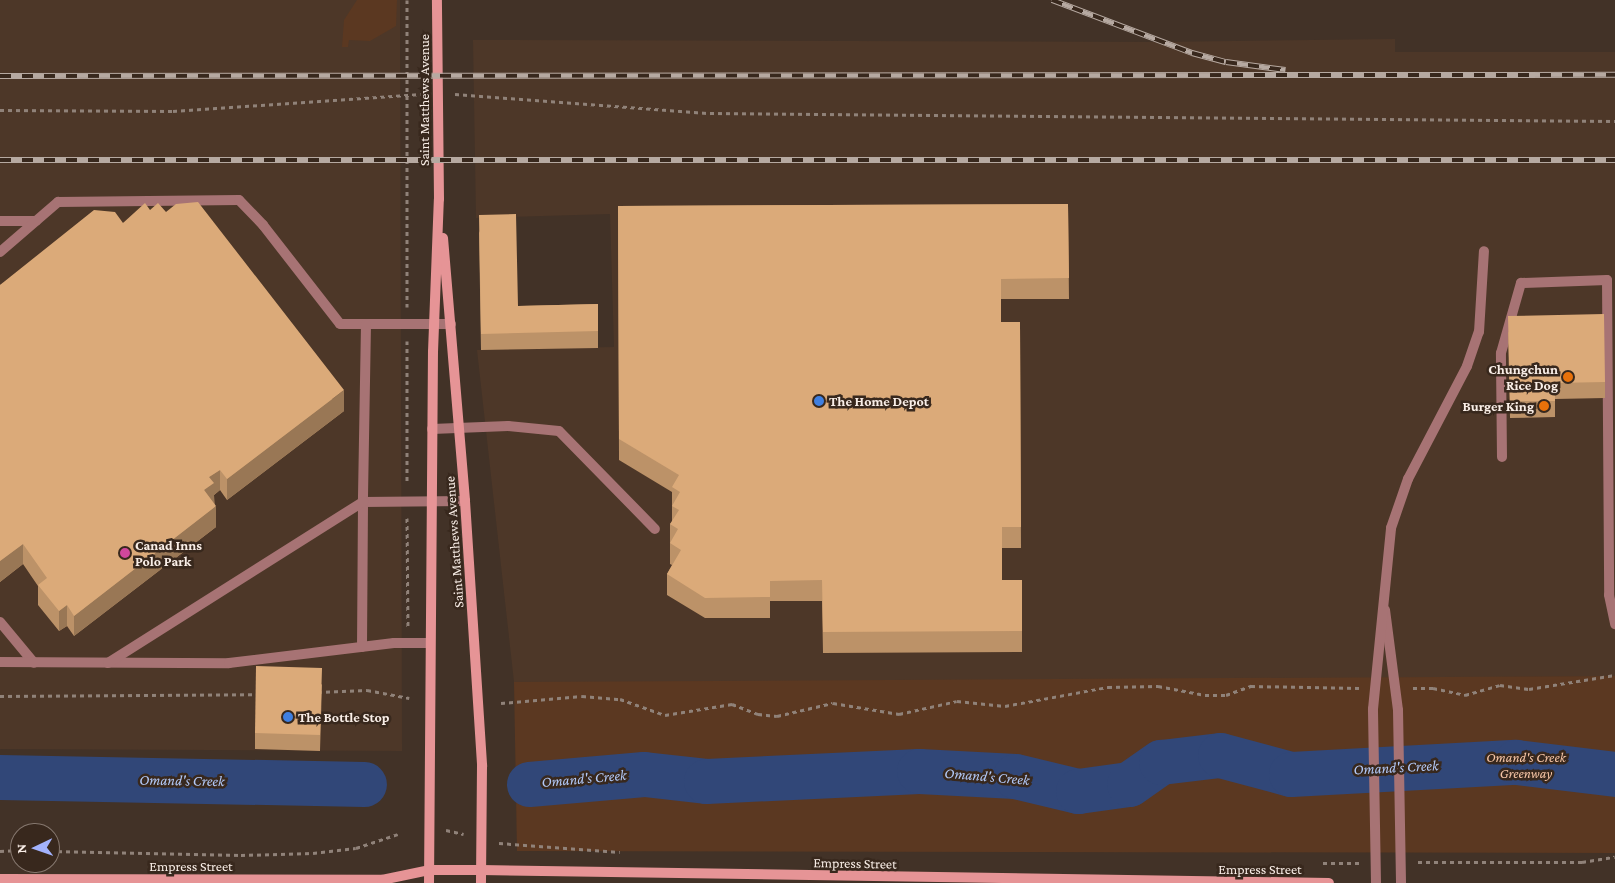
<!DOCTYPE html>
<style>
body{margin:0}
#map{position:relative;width:1615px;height:883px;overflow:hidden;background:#423227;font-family:"Crimson Pro",serif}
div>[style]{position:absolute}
.built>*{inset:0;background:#4d3728}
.green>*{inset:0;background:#5b3821}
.river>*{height:45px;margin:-22.5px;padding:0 22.5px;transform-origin:22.5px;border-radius:22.5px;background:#314778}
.path>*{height:3px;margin-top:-1.5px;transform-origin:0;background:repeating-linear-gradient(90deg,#908279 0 4px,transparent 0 8px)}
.lane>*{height:10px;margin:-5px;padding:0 5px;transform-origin:5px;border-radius:5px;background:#a77374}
.secondary>*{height:10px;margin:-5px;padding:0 5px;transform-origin:5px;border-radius:5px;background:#e69496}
.rail>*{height:5.5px;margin-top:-2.75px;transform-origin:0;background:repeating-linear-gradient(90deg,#38281d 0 11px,#b6a9a1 0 22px);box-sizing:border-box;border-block:1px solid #b6a9a1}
.wall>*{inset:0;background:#bc9268}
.shaded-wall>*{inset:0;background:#975}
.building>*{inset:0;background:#dbaa79}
.dots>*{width:14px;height:14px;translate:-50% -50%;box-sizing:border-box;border:2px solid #38281d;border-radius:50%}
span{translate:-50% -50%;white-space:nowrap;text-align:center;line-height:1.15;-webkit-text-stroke:5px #38281d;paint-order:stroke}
.street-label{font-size:14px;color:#f9eee7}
.poi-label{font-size:14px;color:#f9eee7;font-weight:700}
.right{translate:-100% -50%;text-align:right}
.left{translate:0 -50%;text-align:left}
.park-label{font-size:14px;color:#f6c5a6;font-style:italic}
.water-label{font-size:15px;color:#b2c9f8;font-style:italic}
.north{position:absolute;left:10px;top:823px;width:50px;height:50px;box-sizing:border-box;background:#38281d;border:1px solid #85776e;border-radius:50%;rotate:267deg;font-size:14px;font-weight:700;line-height:20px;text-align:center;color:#f9eee7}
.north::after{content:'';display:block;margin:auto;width:18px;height:22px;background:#a2b2fd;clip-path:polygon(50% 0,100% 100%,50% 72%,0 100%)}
</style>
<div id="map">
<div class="built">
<div style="clip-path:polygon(0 0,400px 0,402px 751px,0 749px)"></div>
<div style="clip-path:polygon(1395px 39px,1395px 52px,1615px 52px,1615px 676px,704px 684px,514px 682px,477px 350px,614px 347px,610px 214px,476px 218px,473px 40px,1159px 42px)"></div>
</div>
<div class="green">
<div style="clip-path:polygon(357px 0,397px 0,396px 26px,370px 41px,349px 40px,348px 47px,342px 47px,344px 20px)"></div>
<div style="clip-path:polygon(1615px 676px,1615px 853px,517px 851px,514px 682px)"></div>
</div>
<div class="river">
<div style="left:0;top:777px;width:364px;rotate:1.1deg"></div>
<div style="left:529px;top:784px;width:115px;rotate:-5deg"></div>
<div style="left:644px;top:774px;width:62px;rotate:6.4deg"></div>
<div style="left:706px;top:781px;width:213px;rotate:-2.7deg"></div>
<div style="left:919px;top:771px;width:96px;rotate:3deg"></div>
<div style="left:1015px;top:776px;width:65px;rotate:13.4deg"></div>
<div style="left:1078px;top:791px;width:51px;rotate:-7.8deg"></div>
<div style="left:1129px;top:784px;width:39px;rotate:-35deg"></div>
<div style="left:1161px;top:762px;width:59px;rotate:-6.8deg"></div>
<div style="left:1220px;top:755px;width:73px;rotate:15deg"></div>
<div style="left:1291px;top:774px;width:225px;rotate:-3.1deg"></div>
<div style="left:1516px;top:762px;width:100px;rotate:6.9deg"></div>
</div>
<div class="path">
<div style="left:407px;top:0;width:307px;rotate:90deg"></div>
<div style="left:455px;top:94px;width:256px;rotate:4.3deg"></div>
<div style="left:710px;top:113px;width:905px;rotate:0.51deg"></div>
<div style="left:0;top:110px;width:173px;rotate:0.3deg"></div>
<div style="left:173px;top:111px;width:249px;rotate:-3.9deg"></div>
<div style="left:407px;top:341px;width:143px;rotate:90deg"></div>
<div style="left:407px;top:518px;width:109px;rotate:89.5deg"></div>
<div style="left:1413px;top:688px;width:20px"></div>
<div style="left:1433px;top:688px;width:33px;rotate:12deg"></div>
<div style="left:1465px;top:695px;width:36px;rotate:-16deg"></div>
<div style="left:1500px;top:685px;width:29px;rotate:8deg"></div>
<div style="left:1529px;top:689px;width:87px;rotate:-9.2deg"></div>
<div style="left:318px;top:692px;width:49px;rotate:-2.3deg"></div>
<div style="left:367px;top:690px;width:43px;rotate:10.8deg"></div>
<div style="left:0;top:696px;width:259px;rotate:-0.4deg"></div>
<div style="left:501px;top:703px;width:81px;rotate:-4.9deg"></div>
<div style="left:582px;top:696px;width:38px;rotate:5deg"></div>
<div style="left:620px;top:699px;width:48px;rotate:19.6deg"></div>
<div style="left:665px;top:715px;width:68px;rotate:-9.3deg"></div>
<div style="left:732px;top:704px;width:28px;rotate:21deg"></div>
<div style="left:758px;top:714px;width:19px;rotate:6deg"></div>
<div style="left:777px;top:716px;width:57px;rotate:-13.1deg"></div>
<div style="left:833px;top:703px;width:67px;rotate:9.5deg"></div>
<div style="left:899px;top:714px;width:59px;rotate:-12.6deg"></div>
<div style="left:957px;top:701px;width:48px;rotate:5.9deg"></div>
<div style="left:1005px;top:706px;width:105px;rotate:-10.5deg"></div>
<div style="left:1108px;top:687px;width:50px;rotate:-1.1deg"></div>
<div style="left:1158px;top:686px;width:48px;rotate:10.8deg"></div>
<div style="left:1205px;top:695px;width:21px"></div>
<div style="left:1226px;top:695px;width:27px;rotate:-20deg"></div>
<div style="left:1251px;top:686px;width:108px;rotate:1.1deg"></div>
<div style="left:446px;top:830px;width:18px;rotate:13deg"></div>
<div style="left:499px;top:843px;width:121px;rotate:4.3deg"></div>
<div style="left:0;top:851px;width:20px;rotate:-3deg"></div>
<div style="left:50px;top:851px;width:191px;rotate:1.2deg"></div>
<div style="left:241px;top:855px;width:72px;rotate:-1.6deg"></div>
<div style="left:313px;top:853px;width:43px;rotate:-6.6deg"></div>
<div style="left:356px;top:848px;width:44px;rotate:-18.4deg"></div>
<div style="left:1418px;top:862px;width:164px"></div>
<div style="left:1582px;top:862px;width:33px;rotate:-9deg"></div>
<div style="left:1323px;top:863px;width:37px"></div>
</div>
<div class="lane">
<div style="left:0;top:221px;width:36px"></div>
<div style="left:0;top:252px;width:77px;rotate:-40.8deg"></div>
<div style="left:58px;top:202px;width:181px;rotate:-0.6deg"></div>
<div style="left:239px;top:200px;width:35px;rotate:46deg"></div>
<div style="left:263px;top:225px;width:125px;rotate:52.1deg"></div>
<div style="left:340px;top:324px;width:111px"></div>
<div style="left:366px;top:324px;width:178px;rotate:91deg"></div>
<div style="left:363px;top:502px;width:102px;rotate:-0.6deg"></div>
<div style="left:432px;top:429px;width:76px;rotate:-2.3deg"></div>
<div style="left:508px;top:426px;width:51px;rotate:5.6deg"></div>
<div style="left:559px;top:431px;width:137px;rotate:45.6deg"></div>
<div style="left:1502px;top:457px;width:104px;rotate:-90.6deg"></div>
<div style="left:1501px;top:353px;width:73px;rotate:-74.1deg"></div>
<div style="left:1521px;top:283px;width:86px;rotate:-2deg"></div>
<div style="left:1607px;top:280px;width:315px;rotate:89.6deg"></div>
<div style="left:1609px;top:595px;width:30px;rotate:78deg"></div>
<div style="left:1385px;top:610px;width:101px;rotate:82.6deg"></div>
<div style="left:1398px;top:710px;width:173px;rotate:89deg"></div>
<div style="left:0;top:622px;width:53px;rotate:50.3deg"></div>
<div style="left:362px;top:647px;width:145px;rotate:-89.6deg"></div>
<div style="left:0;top:662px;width:229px;rotate:0.3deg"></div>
<div style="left:229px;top:663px;width:166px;rotate:-6.9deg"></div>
<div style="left:394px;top:643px;width:35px"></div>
<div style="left:108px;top:663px;width:302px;rotate:-32.3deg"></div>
<div style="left:1376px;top:883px;width:174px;rotate:-91deg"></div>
<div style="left:1373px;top:709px;width:182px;rotate:-84.3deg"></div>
<div style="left:1391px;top:528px;width:52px;rotate:-70.9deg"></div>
<div style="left:1408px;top:479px;width:127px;rotate:-62.4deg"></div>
<div style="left:1467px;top:366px;width:36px;rotate:-71deg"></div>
<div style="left:1479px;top:332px;width:81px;rotate:-86.5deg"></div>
</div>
<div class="secondary">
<div style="left:443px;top:238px;width:264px;rotate:85.2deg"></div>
<div style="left:465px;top:501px;width:266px;rotate:86.3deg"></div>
<div style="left:482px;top:766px;width:117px;rotate:90.5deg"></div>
<div style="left:0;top:879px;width:382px;rotate:0.1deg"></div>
<div style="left:382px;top:880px;width:48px;rotate:-12deg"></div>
<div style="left:429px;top:870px;width:52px"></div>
<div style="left:481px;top:870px;width:848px;rotate:0.88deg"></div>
<div style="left:429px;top:883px;width:531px;rotate:-89.57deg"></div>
<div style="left:433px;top:352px;width:153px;rotate:-87.8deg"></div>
<div style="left:439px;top:199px;width:199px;rotate:-90.6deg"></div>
</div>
<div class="rail">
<div style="left:1052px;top:0;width:150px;rotate:20.7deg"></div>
<div style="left:1192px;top:53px;width:35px;rotate:15deg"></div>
<div style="left:1226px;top:62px;width:60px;rotate:7.7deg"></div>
<div style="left:0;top:76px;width:1615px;rotate:-0.04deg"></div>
<div style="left:0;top:160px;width:1615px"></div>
</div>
<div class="wall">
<div style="clip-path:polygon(1068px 204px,1069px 299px,1001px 299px,1001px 322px,1020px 322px,1021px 548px,1002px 548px,1002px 580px,1022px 580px,1022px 652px,823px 653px,822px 601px,770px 601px,770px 618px,705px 618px,667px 595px,667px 574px,672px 565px,670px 564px,670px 524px,672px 522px,672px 492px,619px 460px,618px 206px)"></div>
<div style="clip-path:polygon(150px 210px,344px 411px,227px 500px,220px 490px,214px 495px,216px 527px,74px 636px,67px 626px,59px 631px,38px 605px,38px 586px,23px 564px,0 582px,0 285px,123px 223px)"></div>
<div style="clip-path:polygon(479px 231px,518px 306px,598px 304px,598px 348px,481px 350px)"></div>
<div style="clip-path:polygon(1508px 332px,1605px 382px,1605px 398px,1555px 399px,1555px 417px,1510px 418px)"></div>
<div style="clip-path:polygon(322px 684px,320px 751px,255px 749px,255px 733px)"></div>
</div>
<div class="shaded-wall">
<div style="clip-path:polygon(344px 390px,344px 411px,227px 500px,227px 479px)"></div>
<div style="clip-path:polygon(220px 470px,220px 490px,214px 495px,214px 504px,204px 490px,209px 477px)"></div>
<div style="clip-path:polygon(216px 506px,216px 527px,74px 636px,74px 616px)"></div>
<div style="clip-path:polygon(23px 544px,23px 564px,0 582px,0 561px)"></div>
<div style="clip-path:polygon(67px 605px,67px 626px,59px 631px,59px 611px)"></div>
</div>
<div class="building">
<div style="clip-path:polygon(198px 202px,344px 390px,227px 479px,220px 470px,209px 477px,214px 483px,204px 490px,216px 506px,74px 616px,67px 605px,59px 611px,38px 585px,47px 578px,23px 544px,0 561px,0 285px,94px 210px,115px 212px,123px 223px,145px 203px,150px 210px,158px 203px,166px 212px,176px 204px)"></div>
<div style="clip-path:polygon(1068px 204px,1069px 278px,1001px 279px,1001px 322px,1020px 322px,1021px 527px,1002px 527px,1002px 580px,1022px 580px,1022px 631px,823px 632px,822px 580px,770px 581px,770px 597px,705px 598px,667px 574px,681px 550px,670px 543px,678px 529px,670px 524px,679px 510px,672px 506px,680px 492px,672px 487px,679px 475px,619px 439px,618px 206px)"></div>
<div style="clip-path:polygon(516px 214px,518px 306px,598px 304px,598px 331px,481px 334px,479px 215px)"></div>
<div style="clip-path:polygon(1604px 314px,1605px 382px,1555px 383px,1555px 401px,1510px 401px,1508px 316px)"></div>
<div style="clip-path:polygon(256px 666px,322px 668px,320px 735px,255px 733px)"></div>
</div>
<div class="dots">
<div style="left:1568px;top:377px;background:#e8710a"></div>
<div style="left:819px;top:401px;background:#3f7fe0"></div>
<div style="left:1544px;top:406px;background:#e8710a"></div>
<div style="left:125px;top:553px;background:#d1479c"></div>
<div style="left:288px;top:717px;background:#3f7fe0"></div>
</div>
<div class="street-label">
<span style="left:424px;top:100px;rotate:-90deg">Saint Matthews Avenue</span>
<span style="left:454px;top:542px;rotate:-94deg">Saint Matthews Avenue</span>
<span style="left:855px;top:863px;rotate:1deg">Empress Street</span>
<span style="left:191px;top:866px">Empress Street</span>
<span style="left:1260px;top:869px">Empress Street</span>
</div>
<div class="poi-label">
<span class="right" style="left:1558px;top:377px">Chungchun<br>Rice Dog</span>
<span class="left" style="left:829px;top:401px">The Home Depot</span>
<span class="right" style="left:1534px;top:406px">Burger King</span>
<span class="left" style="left:135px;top:553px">Canad Inns<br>Polo Park</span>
<span class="left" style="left:298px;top:717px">The Bottle Stop</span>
</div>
<div class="park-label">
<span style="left:1526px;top:765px">Omand's Creek<br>Greenway</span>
</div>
<div class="water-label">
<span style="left:1396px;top:768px;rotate:-3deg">Omand's Creek</span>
<span style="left:987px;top:777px;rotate:5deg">Omand's Creek</span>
<span style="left:584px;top:779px;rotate:-5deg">Omand's Creek</span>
<span style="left:182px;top:781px;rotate:1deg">Omand's Creek</span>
</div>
<div class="north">N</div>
</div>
